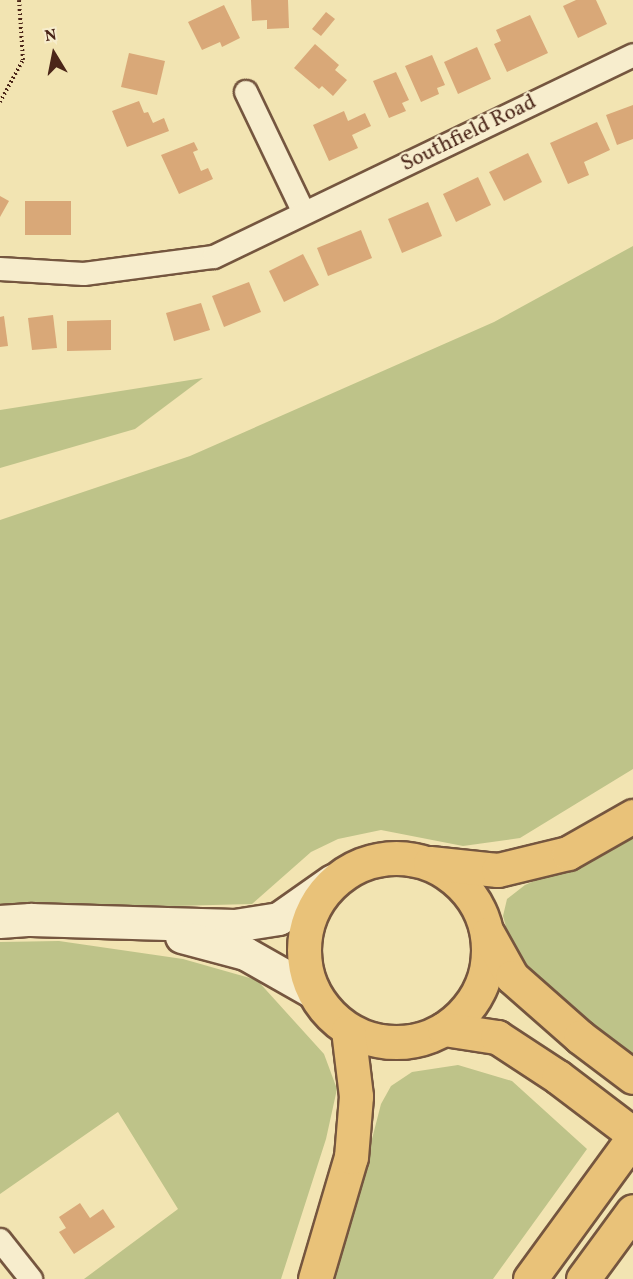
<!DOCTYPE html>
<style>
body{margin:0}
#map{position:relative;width:633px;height:1279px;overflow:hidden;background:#f2e4b2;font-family:Vollkorn,serif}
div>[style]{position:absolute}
.green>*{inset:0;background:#bec389}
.building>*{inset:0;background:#d9a878}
.path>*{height:4px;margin-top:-2px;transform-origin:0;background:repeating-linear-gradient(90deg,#4b2619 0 1.5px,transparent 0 4.5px)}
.roads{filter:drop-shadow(2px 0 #75563f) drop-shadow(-2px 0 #75563f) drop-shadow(0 2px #75563f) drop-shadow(0 -2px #75563f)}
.minor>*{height:22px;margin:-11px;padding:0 11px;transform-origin:11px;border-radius:11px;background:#f7edcd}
.secondary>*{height:32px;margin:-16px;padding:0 16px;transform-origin:16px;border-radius:16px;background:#f7edcd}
.primary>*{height:33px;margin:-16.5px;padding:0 16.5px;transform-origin:16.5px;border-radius:16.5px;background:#e9c279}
.primary>.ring{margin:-16.5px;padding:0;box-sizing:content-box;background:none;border:33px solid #e9c279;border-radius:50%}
.motorway>*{height:33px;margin:-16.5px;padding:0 16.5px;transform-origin:16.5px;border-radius:16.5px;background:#e9c279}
span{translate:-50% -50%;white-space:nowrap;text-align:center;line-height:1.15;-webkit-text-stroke:4.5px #f7edcd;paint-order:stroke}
.street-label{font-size:21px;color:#4b2619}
.north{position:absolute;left:24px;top:24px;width:60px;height:60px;-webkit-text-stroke:4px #f7edcd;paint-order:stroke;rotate:350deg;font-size:16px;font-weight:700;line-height:24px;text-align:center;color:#4b2619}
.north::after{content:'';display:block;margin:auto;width:21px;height:27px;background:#4b2619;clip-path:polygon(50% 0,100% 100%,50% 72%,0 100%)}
</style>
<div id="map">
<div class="green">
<div style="clip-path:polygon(633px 246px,633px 769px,520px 838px,463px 846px,381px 830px,338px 839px,311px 852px,252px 904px,174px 906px,0 904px,0 520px,190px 456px,494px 322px)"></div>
<div style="clip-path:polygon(203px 378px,135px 429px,0 468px,0 410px)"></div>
<div style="clip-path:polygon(633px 825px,633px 1056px,569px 1007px,513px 952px,503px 916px,507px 899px,525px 885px,564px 868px)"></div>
<div style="clip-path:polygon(59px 941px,183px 959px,257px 980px,324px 1054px,337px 1089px,326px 1139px,281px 1279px,84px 1279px,178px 1209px,118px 1112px,0 1194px,0 942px)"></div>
<div style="clip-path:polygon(458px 1065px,512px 1081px,587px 1149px,493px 1279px,330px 1279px,348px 1232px,381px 1104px,391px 1086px,412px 1072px)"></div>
</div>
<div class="building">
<div style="clip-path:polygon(251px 0,288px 0,289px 28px,267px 29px,267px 20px,252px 21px)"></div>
<div style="clip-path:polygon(576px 0,596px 0,607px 24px,578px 38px,563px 6px)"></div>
<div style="clip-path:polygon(224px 5px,240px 38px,222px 47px,220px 42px,202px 50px,188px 22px)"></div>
<div style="clip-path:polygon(326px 12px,335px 19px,321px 36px,312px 29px)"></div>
<div style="clip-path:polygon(530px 15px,548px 53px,507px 72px,494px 44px,501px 41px,496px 30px)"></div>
<div style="clip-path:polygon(315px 44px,339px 65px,335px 70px,347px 80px,333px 96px,322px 86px,319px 89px,294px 68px)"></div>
<div style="clip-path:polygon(477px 47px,491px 79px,458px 94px,444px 62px)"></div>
<div style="clip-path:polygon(129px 53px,165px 61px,157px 95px,121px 87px)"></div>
<div style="clip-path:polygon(432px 55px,445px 85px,437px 88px,439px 94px,421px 102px,405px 66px)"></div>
<div style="clip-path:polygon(396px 72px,409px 100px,402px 103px,406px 111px,389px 118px,373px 81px)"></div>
<div style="clip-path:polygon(139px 101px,144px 113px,148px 112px,153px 123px,164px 118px,169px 131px,127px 147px,112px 111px)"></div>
<div style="clip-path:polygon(633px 105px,633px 139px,617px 145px,606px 115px)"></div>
<div style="clip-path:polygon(344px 111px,348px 121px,365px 113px,371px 126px,352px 135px,358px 148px,329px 161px,313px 125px)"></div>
<div style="clip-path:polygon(597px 122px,610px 150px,584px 162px,589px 175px,568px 184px,550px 143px)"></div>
<div style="clip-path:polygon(194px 142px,198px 150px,193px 152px,201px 171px,208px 168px,213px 179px,179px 194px,161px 155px)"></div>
<div style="clip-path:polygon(528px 153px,542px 182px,504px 201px,489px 172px)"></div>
<div style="clip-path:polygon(478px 177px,491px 205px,456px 222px,443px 194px)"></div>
<div style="clip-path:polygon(0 196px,9px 201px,0 217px)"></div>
<div style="clip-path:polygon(25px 201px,71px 201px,71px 235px,25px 235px)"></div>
<div style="clip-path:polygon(428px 202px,442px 236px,402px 253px,388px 219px)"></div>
<div style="clip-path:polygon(361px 230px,372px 258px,328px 276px,317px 248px)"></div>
<div style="clip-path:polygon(303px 254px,319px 285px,284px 302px,269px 271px)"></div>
<div style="clip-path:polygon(249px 282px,261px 312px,224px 327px,212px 296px)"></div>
<div style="clip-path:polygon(201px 303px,210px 330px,174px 341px,166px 313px)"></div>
<div style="clip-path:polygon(53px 315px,57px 348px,32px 350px,28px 318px)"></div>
<div style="clip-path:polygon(4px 316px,8px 346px,0 347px,0 317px)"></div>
<div style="clip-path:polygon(111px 320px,111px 350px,67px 351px,67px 321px)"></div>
<div style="clip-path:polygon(80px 1203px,90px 1218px,103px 1209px,115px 1227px,74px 1254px,59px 1232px,66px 1228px,59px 1217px)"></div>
</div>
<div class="path">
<div style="left:0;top:102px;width:48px;rotate:-61.3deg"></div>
<div style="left:23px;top:60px;width:60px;rotate:-93.8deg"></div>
</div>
<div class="roads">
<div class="minor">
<div style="left:246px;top:92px;width:134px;rotate:64.4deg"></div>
<div style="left:0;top:269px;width:84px;rotate:3.4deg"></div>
<div style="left:84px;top:274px;width:131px;rotate:-7.5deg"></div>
<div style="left:214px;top:257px;width:465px;rotate:-25.7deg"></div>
<div style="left:0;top:1240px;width:50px;rotate:51.5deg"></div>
</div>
<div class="secondary">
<div style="left:0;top:922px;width:31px;rotate:-4deg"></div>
<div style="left:31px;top:920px;width:204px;rotate:1.7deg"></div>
<div style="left:235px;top:926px;width:45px;rotate:-9deg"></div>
<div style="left:279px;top:919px;width:66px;rotate:-35.1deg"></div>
<div style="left:182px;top:937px;width:66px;rotate:14.9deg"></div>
<div style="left:246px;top:954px;width:77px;rotate:29.6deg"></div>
</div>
<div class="primary">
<div class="ring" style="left:304px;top:858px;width:151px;height:151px"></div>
<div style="left:488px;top:934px;width:49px;rotate:60.8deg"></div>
<div style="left:512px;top:977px;width:91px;rotate:41.4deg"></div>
<div style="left:580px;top:1037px;width:66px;rotate:37deg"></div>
<div style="left:444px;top:1029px;width:54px;rotate:8.6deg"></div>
<div style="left:497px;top:1037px;width:73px;rotate:33.3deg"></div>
<div style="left:558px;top:1077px;width:94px;rotate:37.2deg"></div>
</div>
<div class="motorway">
<div style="left:430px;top:863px;width:68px;rotate:5.9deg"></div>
<div style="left:498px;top:870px;width:72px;rotate:-13.7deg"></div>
<div style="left:568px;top:853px;width:75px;rotate:-29.6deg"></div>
<div style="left:315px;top:1279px;width:127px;rotate:-73.6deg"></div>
<div style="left:351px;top:1157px;width:61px;rotate:-85.3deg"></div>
<div style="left:356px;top:1096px;width:66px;rotate:-96.9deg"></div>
<div style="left:530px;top:1279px;width:175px;rotate:-53.9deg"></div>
<div style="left:583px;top:1279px;width:84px;rotate:-53.7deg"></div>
</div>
</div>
<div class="street-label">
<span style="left:469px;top:134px;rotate:-26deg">Southfield Road</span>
</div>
<div class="north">N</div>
</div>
